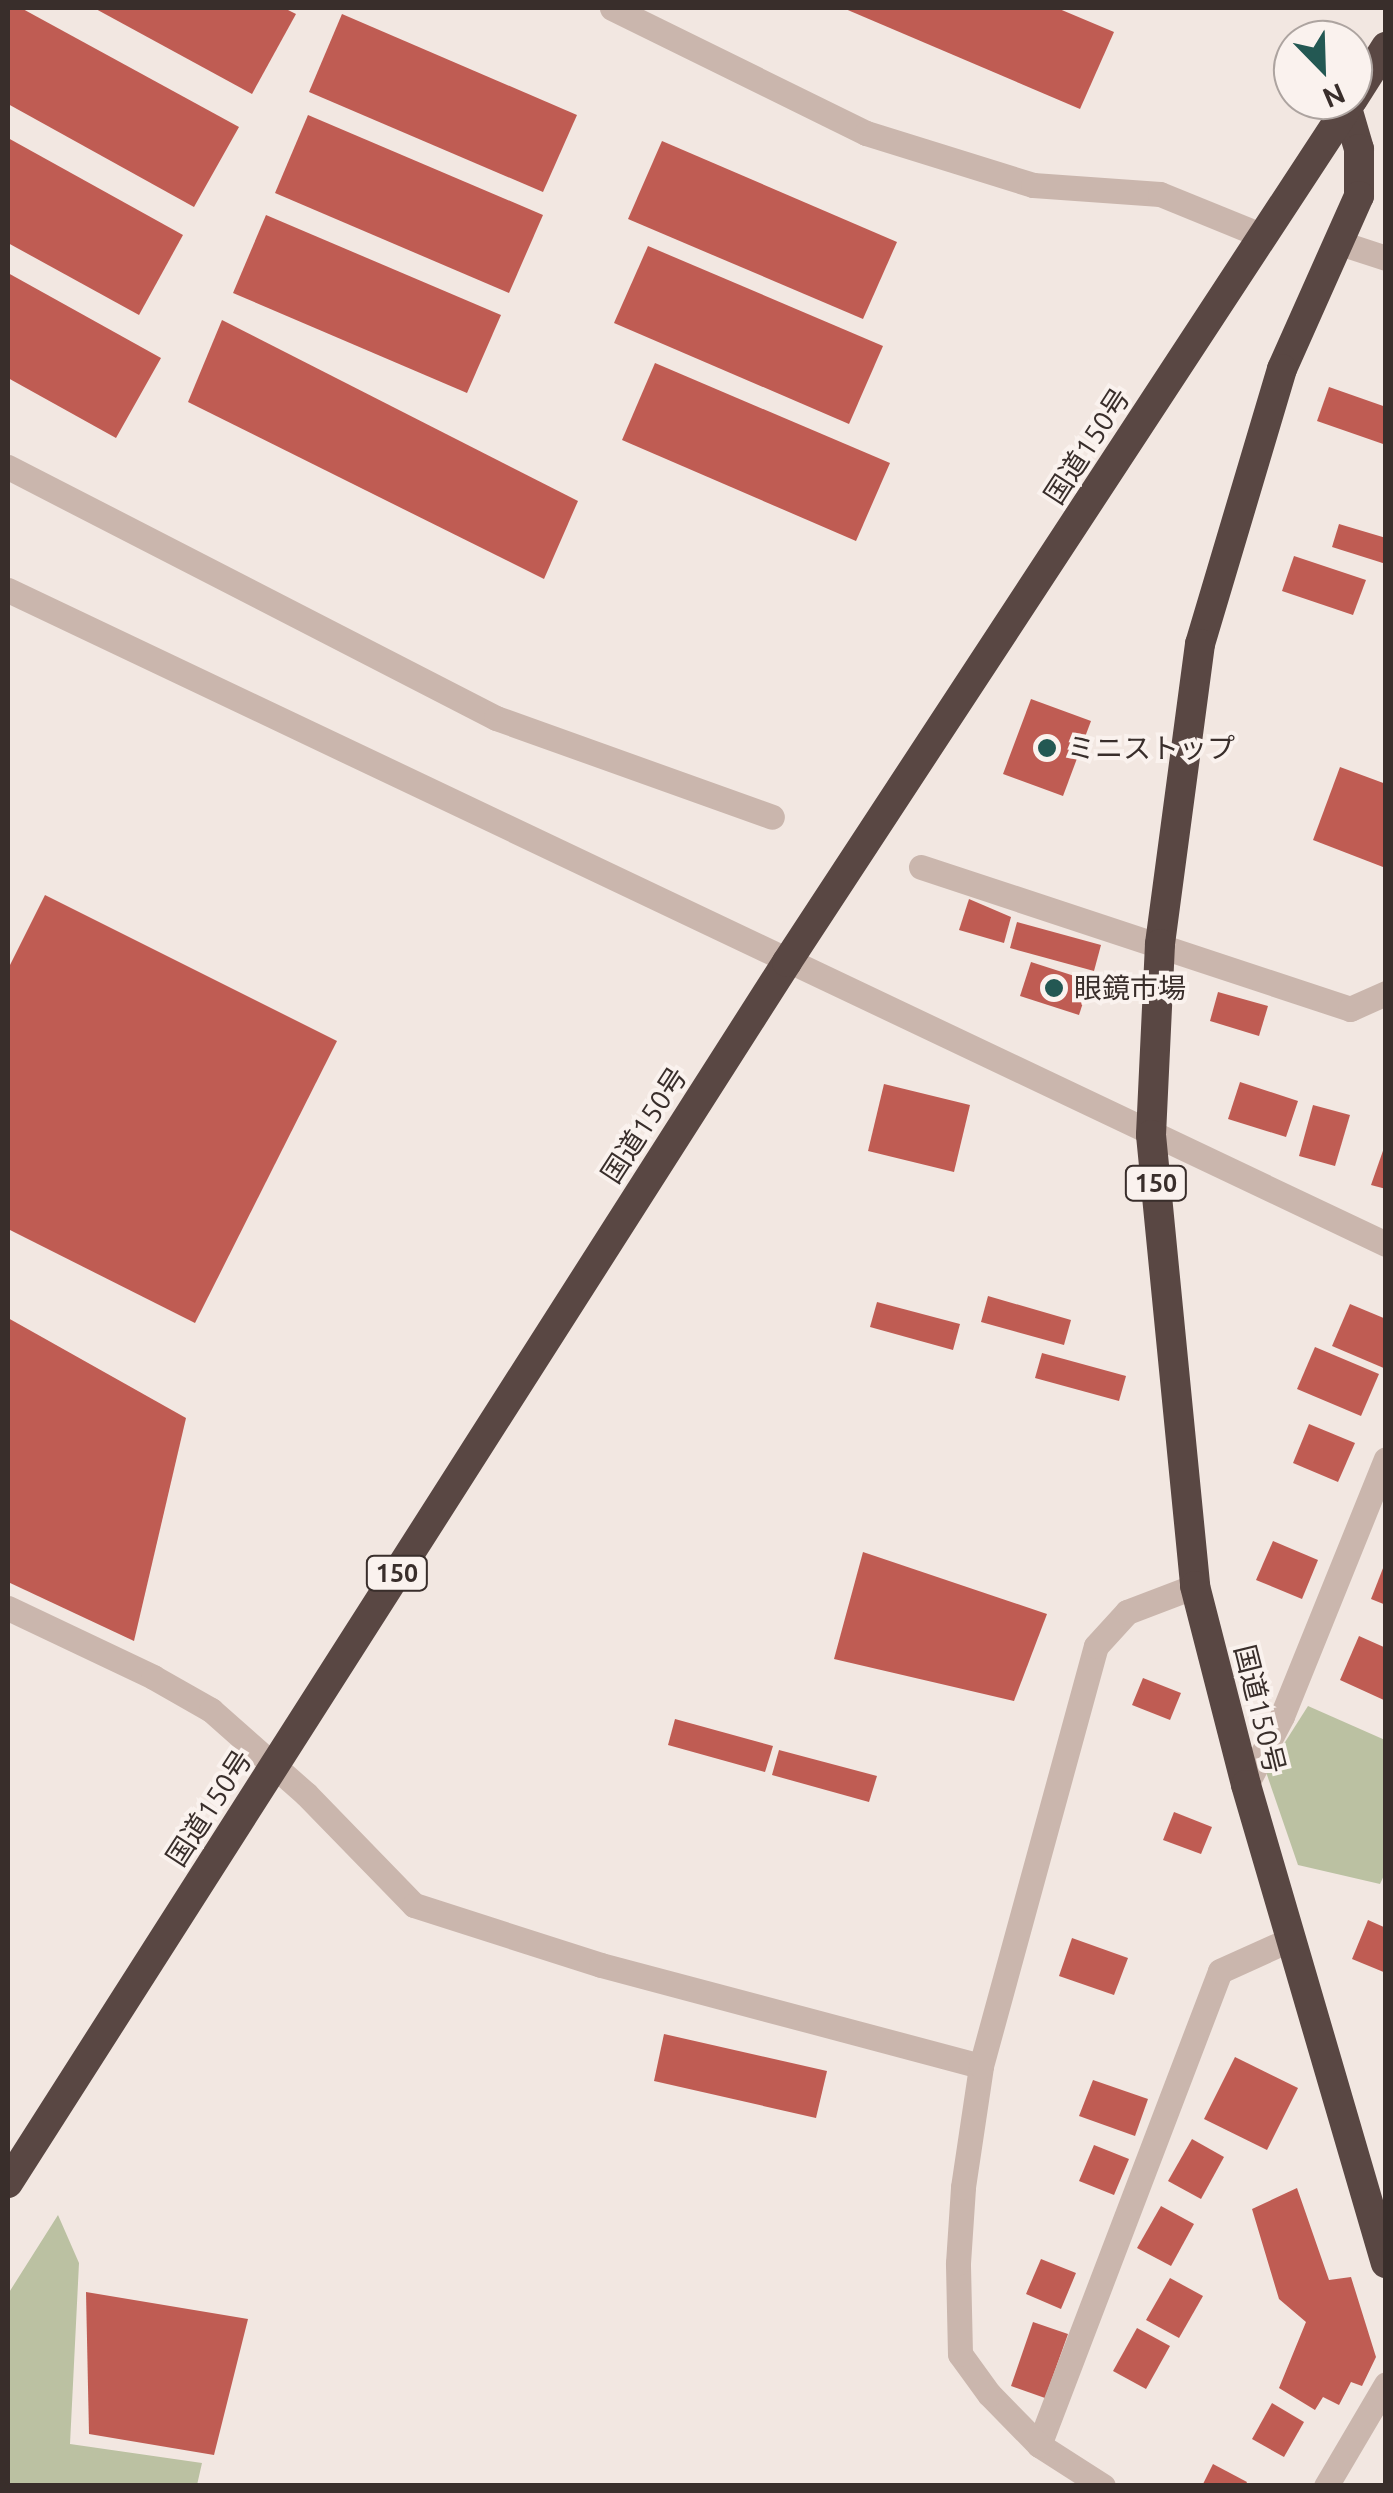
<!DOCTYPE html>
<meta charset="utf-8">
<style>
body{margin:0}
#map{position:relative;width:1393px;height:2493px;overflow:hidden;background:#f2e7e1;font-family:Ubuntu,"Noto Sans JP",sans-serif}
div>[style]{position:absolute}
.green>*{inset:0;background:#bbc1a2}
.building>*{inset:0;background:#bf5c53}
.minor>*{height:25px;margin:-12.5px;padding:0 12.5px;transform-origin:12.5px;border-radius:12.5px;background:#cab6ad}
.highway>*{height:30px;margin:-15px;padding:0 15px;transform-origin:15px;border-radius:15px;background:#594743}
.dots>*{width:28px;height:28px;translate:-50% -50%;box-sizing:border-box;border:5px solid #faf2ee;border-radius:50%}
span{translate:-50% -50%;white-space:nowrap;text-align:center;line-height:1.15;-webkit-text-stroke:8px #faf2ee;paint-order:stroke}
.shield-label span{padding:2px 8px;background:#faf2ee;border:2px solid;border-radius:8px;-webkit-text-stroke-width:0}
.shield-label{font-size:25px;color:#392e2b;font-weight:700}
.street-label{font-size:28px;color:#392e2b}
.poi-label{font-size:28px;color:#392e2b}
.left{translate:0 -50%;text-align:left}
.frame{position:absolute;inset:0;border:10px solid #392e2b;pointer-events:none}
.north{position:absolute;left:1273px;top:20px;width:100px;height:100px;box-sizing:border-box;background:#faf2ee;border:2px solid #ada4a0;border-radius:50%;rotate:157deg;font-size:28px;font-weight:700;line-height:40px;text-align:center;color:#392e2b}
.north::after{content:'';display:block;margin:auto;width:35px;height:45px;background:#235853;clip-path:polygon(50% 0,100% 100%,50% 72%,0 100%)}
</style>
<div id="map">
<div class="green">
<div style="clip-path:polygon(1308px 1706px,1385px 1740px,1386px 1871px,1380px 1884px,1298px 1865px,1266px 1772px)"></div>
<div style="clip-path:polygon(58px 2215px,79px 2263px,70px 2444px,202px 2463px,197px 2485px,8px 2485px,8px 2294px)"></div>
</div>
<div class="building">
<div style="clip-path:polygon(8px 8px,21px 8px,239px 127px,194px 207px,8px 104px)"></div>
<div style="clip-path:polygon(94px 8px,284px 8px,296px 14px,252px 94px)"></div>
<div style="clip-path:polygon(843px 8px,1057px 8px,1114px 32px,1080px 109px)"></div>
<div style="clip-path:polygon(342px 14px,577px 115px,543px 192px,309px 92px)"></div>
<div style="clip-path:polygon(308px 115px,543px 215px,509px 293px,275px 193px)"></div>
<div style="clip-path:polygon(8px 138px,183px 235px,139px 315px,8px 243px)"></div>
<div style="clip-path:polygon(662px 141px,897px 242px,863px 319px,628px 219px)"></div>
<div style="clip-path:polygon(266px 215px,501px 315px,467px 393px,233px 293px)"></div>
<div style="clip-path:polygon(648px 246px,883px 346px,849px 424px,614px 323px)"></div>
<div style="clip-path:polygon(8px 273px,161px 358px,116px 438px,8px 378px)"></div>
<div style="clip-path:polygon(222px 320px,578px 501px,544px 579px,188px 402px)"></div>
<div style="clip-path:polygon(655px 363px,890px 463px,856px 541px,622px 440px)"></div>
<div style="clip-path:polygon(1329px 387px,1386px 407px,1386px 445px,1317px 421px)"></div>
<div style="clip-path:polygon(1339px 524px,1386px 538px,1386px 564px,1332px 547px)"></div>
<div style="clip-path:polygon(1294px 556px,1366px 580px,1353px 615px,1282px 591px)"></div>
<div style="clip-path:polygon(1031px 699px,1091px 721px,1063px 796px,1003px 774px)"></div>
<div style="clip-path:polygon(1340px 767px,1386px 784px,1383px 867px,1313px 840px)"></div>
<div style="clip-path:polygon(45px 895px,337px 1041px,195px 1323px,8px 1229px,8px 969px)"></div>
<div style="clip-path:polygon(969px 899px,1011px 917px,1004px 943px,959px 930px)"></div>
<div style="clip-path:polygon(1017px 922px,1101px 945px,1094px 971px,1010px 948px)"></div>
<div style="clip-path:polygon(1031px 962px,1090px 981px,1079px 1015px,1020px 996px)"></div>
<div style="clip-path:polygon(1218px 992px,1268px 1006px,1259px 1036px,1210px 1021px)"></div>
<div style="clip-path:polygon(1240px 1082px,1298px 1101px,1286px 1137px,1228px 1119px)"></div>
<div style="clip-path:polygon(884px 1084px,970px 1105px,954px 1172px,868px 1151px)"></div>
<div style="clip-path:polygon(1313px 1105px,1350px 1115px,1335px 1166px,1299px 1156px)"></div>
<div style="clip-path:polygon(1385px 1145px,1386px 1145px,1386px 1189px,1371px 1185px)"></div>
<div style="clip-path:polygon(988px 1296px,1071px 1320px,1064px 1345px,981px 1322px)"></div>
<div style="clip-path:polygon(877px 1302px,960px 1324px,953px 1350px,870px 1327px)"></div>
<div style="clip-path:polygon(1350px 1304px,1386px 1319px,1386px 1369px,1332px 1346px)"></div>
<div style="clip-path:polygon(8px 1318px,186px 1418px,134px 1641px,8px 1582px)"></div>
<div style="clip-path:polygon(1315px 1347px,1379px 1374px,1361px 1416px,1297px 1389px)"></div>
<div style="clip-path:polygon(1042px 1353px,1126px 1376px,1119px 1401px,1035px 1378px)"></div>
<div style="clip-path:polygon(1309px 1424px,1355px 1443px,1338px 1482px,1293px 1463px)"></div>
<div style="clip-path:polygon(1273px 1541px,1318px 1560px,1302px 1599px,1256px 1580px)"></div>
<div style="clip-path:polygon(863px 1552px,1047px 1614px,1014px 1701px,834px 1659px)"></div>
<div style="clip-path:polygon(1385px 1563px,1386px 1563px,1386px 1605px,1371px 1599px)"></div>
<div style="clip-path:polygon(1359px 1636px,1386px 1648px,1386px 1701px,1340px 1680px)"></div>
<div style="clip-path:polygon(1143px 1678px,1181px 1693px,1170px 1720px,1132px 1705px)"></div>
<div style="clip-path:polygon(675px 1719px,773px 1746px,765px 1772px,668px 1745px)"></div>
<div style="clip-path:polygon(779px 1750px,877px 1776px,869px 1802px,772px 1775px)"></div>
<div style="clip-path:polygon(1174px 1812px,1212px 1827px,1201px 1854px,1163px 1840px)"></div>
<div style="clip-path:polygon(1368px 1920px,1386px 1928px,1386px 1973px,1352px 1959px)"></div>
<div style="clip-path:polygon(1072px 1938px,1128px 1958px,1114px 1995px,1059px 1976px)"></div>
<div style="clip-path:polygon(664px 2034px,827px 2071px,816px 2118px,654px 2081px)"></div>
<div style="clip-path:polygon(1235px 2057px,1298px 2088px,1267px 2150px,1204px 2119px)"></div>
<div style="clip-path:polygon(1093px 2080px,1148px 2099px,1135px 2136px,1079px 2116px)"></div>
<div style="clip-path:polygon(1192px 2139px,1224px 2157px,1201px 2199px,1168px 2181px)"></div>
<div style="clip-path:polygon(1094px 2145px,1129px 2159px,1114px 2195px,1079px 2181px)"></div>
<div style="clip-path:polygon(1297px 2188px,1329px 2280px,1351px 2277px,1376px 2357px,1362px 2386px,1351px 2382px,1339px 2405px,1323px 2397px,1315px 2410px,1279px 2388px,1306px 2322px,1279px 2299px,1252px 2209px)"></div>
<div style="clip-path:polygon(1161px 2206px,1194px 2224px,1171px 2266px,1137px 2248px)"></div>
<div style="clip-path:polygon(1041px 2259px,1076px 2273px,1061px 2309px,1026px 2294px)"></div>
<div style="clip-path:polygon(1170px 2278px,1203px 2296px,1179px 2338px,1146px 2320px)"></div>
<div style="clip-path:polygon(86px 2292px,248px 2319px,214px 2455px,89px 2434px)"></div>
<div style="clip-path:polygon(1033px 2322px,1068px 2334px,1045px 2398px,1011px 2386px)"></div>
<div style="clip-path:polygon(1137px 2328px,1170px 2346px,1146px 2389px,1113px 2371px)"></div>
<div style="clip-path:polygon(1272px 2403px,1304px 2422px,1284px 2457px,1252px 2439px)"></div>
<div style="clip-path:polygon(1213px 2464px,1247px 2482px,1245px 2486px,1202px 2486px)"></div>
</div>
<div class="minor">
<div style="left:612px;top:8px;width:283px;rotate:26.2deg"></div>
<div style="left:866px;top:133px;width:175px;rotate:17.3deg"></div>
<div style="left:1033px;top:185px;width:127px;rotate:4.1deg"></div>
<div style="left:1160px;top:194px;width:111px;rotate:22.2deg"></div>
<div style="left:1337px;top:242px;width:52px;rotate:18.1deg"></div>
<div style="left:8px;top:467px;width:549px;rotate:27.22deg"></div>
<div style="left:496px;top:718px;width:293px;rotate:19.7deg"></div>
<div style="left:8px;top:590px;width:1525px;rotate:25.39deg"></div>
<div style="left:921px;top:867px;width:452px;rotate:18.3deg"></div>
<div style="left:1350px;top:1009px;width:39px;rotate:-24deg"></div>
<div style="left:8px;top:1608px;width:161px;rotate:25.4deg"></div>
<div style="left:153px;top:1677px;width:67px;rotate:29.6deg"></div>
<div style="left:211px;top:1710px;width:127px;rotate:41.5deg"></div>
<div style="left:306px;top:1794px;width:155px;rotate:45.8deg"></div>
<div style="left:414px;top:1905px;width:196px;rotate:17.8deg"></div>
<div style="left:601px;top:1965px;width:393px;rotate:14.9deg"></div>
<div style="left:1246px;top:1785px;width:78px;rotate:-62.4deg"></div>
<div style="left:1282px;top:1716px;width:277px;rotate:-68deg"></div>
<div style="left:1039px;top:2445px;width:507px;rotate:-69.1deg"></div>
<div style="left:1220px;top:1971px;width:78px;rotate:-24.3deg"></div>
<div style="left:1103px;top:2486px;width:76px;rotate:-147.4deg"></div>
<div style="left:1039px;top:2445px;width:71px;rotate:-134.4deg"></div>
<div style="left:989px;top:2394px;width:49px;rotate:-125.9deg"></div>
<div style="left:960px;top:2354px;width:91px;rotate:-91.3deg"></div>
<div style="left:958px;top:2263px;width:76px;rotate:-86.2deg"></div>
<div style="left:963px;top:2187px;width:122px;rotate:-81.5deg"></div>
<div style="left:981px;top:2066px;width:435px;rotate:-74.7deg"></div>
<div style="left:1096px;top:1646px;width:46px;rotate:-47.6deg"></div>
<div style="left:1127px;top:1612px;width:73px;rotate:-20.9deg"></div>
<div style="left:1326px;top:2486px;width:118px;rotate:-59.5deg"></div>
</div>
<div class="highway">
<div style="left:1353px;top:99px;width:62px;rotate:-57.6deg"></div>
<div style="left:1347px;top:108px;width:43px;rotate:73.7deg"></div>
<div style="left:1359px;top:149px;width:47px;rotate:90deg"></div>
<div style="left:1359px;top:196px;width:189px;rotate:114deg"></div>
<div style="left:1282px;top:369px;width:287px;rotate:106.6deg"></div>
<div style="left:1200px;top:644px;width:303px;rotate:97.6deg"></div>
<div style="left:1160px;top:944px;width:191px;rotate:92.7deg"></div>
<div style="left:1151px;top:1135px;width:453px;rotate:84.4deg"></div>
<div style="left:1195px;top:1586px;width:205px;rotate:75.6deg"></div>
<div style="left:1246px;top:1785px;width:498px;rotate:73.7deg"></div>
<div style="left:8px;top:2183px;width:1448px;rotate:-57.46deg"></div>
<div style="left:787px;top:962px;width:1031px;rotate:-56.76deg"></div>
</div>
<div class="dots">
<div style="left:1047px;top:748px;background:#235853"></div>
<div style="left:1054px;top:988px;background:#235853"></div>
</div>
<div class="shield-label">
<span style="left:1156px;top:1183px">150</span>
<span style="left:397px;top:1573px">150</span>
</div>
<div class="street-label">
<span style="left:1087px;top:446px;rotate:-57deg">国道150号</span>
<span style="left:644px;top:1125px;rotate:-57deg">国道150号</span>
<span style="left:1260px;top:1709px;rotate:76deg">国道150号</span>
<span style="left:209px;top:1808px;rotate:-57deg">国道150号</span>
</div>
<div class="poi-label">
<span class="left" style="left:1067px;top:748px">ミニストップ</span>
<span class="left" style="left:1074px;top:988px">眼鏡市場</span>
</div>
<div class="frame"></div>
<div class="north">N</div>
</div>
